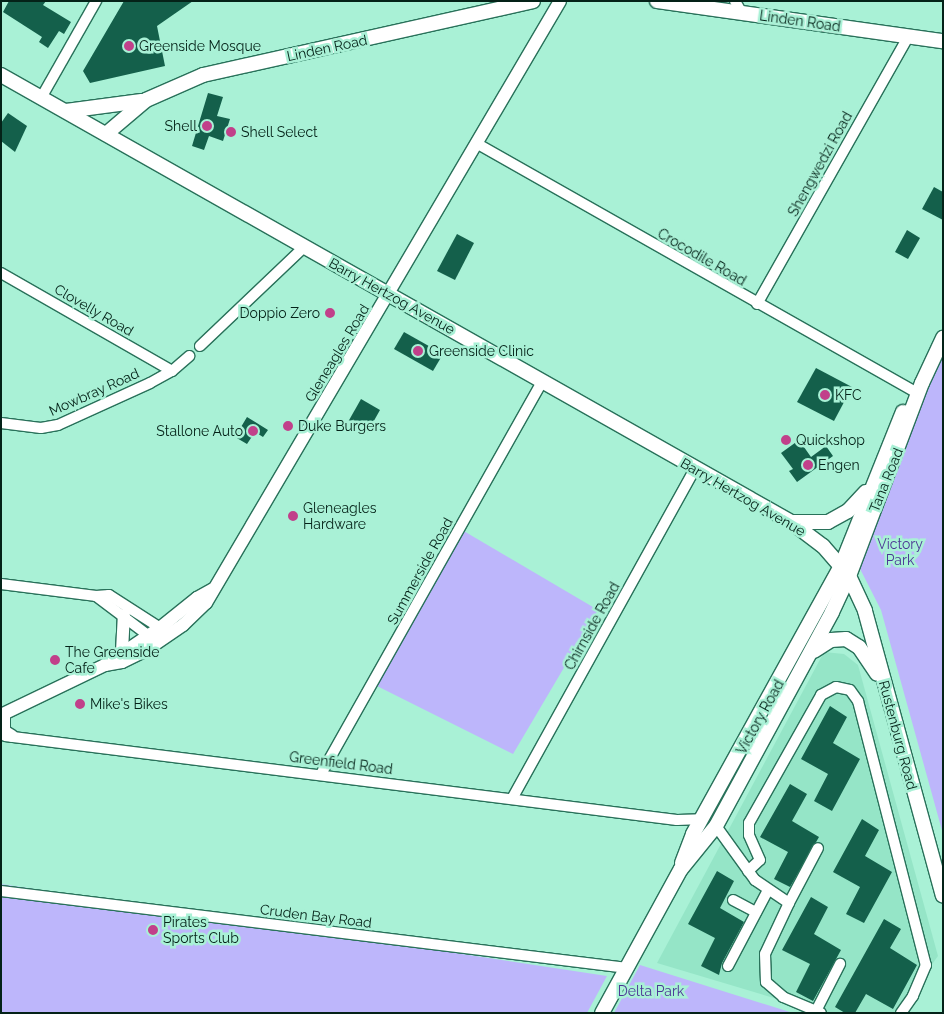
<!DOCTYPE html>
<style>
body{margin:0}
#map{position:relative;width:944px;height:1014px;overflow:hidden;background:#a9f1d6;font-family:Raleway,sans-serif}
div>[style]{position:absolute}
.built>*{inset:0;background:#95e5c7}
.green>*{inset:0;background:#bdb6fb}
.building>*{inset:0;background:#14604b}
.roads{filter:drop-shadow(1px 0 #29715a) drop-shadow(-1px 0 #29715a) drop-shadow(0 1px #29715a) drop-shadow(0 -1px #29715a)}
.minor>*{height:10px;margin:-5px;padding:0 5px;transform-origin:5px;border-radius:5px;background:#fff}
.tertiary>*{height:12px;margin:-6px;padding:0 6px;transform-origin:6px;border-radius:6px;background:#fff}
.secondary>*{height:14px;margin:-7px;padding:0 7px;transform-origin:7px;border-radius:7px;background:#fff}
.dots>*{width:14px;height:14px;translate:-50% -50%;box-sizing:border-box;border:2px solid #a9f1d6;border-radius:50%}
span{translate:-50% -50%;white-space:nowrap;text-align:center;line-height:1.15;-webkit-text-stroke:5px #a9f1d6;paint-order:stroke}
.street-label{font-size:14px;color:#042218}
.poi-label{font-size:14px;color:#042218}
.left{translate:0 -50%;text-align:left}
.right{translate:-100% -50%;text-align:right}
.park-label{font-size:14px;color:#4c3695}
.frame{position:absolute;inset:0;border:2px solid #042218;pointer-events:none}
</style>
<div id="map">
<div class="built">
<div style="clip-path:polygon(824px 652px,844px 654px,858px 665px,938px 956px,897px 1013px,824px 1013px,657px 963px)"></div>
</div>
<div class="green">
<div style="clip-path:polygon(943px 353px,943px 834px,881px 610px,853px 555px)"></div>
<div style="clip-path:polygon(462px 530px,598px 610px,513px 754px,371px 683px)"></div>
<div style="clip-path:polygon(1px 884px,607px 976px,587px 1013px,1px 1013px)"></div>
<div style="clip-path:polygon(640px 965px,793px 1013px,614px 1013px)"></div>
</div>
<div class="building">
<div style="clip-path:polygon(9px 1px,46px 1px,43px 5px,71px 22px,64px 34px,59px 31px,48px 48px,39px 42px,42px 37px,3px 12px)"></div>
<div style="clip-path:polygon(124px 1px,193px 1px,157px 26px,165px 66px,90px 83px,83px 71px)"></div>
<div style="clip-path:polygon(208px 93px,223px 97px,217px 116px,230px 119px,223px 141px,209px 136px,204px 150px,192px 146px)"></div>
<div style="clip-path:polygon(8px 113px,27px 126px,15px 152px,1px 141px,1px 123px)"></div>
<div style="clip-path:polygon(934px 187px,943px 192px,943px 220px,922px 209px)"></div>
<div style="clip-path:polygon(907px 230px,920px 238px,908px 259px,895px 252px)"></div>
<div style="clip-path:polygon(457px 234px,474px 243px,455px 280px,437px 271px)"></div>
<div style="clip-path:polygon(404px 332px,443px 354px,433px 371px,394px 349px)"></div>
<div style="clip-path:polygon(816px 368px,852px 387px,834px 421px,797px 402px)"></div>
<div style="clip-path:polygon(361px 399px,380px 410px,367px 433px,348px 422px)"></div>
<div style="clip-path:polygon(247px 417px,268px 430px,263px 437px,255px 432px,247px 444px,235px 437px)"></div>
<div style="clip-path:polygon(799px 440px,811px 457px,826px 446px,833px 456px,797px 482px,789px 471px,793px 469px,781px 453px)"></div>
<div style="clip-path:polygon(830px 706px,847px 717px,833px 743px,860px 759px,832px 811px,814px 801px,828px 774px,801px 759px)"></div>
<div style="clip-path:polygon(790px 784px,807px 794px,792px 821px,819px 837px,790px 887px,774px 879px,788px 852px,760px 837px)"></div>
<div style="clip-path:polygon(862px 819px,879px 830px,865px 856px,892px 872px,864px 923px,846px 914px,860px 887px,833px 872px)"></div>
<div style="clip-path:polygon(717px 871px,734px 881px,720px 908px,744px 922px,722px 963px,719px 975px,701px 966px,715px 938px,688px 924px)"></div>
<div style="clip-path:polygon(811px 897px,828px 907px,814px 934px,841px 950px,813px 1001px,796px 992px,810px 964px,782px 950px)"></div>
<div style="clip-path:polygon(884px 919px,901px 929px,890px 948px,917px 965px,893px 1009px,866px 994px,855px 1013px,845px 1013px,835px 1007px)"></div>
</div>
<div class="roads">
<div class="minor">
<div style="left:735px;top:1px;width:14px;rotate:60deg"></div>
<div style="left:41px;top:98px;width:112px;rotate:-60.4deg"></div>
<div style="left:476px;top:143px;width:509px;rotate:29.54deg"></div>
<div style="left:1px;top:273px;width:197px;rotate:29.8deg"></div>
<div style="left:757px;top:304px;width:307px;rotate:-60.5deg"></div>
<div style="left:200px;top:346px;width:145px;rotate:-43.6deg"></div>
<div style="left:1px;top:423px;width:40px;rotate:7.1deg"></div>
<div style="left:41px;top:428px;width:17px;rotate:-10deg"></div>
<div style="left:58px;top:425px;width:101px;rotate:-24.5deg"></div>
<div style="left:150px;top:383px;width:25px;rotate:-29deg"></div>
<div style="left:172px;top:371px;width:23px;rotate:-41deg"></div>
<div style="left:1px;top:584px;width:96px;rotate:7.2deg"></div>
<div style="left:96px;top:596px;width:13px;rotate:-4deg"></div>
<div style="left:109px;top:595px;width:67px;rotate:32.7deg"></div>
<div style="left:96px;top:596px;width:71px;rotate:37deg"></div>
<div style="left:5px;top:736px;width:677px;rotate:7.13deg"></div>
<div style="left:677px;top:820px;width:25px;rotate:-2deg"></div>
<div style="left:321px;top:774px;width:450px;rotate:-60.6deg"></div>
<div style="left:513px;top:797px;width:375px;rotate:-61deg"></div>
<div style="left:716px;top:826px;width:67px;rotate:54.2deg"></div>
<div style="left:755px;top:880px;width:41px;rotate:34.1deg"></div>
<div style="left:789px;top:903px;width:56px;rotate:115.2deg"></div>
<div style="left:765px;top:954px;width:28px;rotate:88deg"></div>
<div style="left:766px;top:982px;width:23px;rotate:41deg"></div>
<div style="left:783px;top:997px;width:41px;rotate:22.8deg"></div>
<div style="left:748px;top:871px;width:16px;rotate:-43deg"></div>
<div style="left:760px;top:860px;width:27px;rotate:-114deg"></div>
<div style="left:749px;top:835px;width:12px;rotate:-90deg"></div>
<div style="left:749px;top:823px;width:147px;rotate:-60.6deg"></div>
<div style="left:821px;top:695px;width:17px;rotate:-28deg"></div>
<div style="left:836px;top:687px;width:14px;rotate:12deg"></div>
<div style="left:850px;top:690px;width:14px;rotate:54deg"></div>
<div style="left:858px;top:701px;width:273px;rotate:75.6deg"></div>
<div style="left:926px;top:965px;width:34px;rotate:113deg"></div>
<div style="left:913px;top:996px;width:21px;rotate:125deg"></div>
<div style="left:1px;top:891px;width:631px;rotate:7.01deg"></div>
<div style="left:733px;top:900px;width:26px;rotate:28deg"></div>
<div style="left:789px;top:903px;width:62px;rotate:-62.2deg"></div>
<div style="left:728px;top:966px;width:86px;rotate:-62.2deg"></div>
<div style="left:816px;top:1011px;width:53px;rotate:-62.9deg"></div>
</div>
<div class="tertiary">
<div style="left:122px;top:651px;width:36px;rotate:-87deg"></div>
<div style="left:105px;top:665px;width:17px;rotate:-10deg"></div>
<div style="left:122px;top:662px;width:25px;rotate:-26deg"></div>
<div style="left:145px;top:651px;width:46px;rotate:-34.4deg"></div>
<div style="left:183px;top:625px;width:32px;rotate:-44deg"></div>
<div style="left:206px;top:603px;width:698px;rotate:-59.54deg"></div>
<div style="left:4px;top:714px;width:17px;rotate:90deg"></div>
<div style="left:4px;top:731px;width:9px;rotate:32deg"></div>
<div style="left:1px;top:715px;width:115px;rotate:-25.7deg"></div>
<div style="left:105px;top:665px;width:68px;rotate:-34.2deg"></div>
<div style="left:161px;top:627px;width:46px;rotate:-38.9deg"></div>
<div style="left:197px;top:598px;width:18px;rotate:-29deg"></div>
</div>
<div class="secondary">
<div style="left:657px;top:1px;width:289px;rotate:8deg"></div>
<div style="left:1px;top:75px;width:908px;rotate:29.5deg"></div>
<div style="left:791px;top:522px;width:40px;rotate:37deg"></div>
<div style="left:823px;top:546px;width:40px;rotate:49deg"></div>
<div style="left:849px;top:576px;width:38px;rotate:65deg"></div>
<div style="left:865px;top:611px;width:295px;rotate:74.7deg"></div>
<div style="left:66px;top:111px;width:76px;rotate:-7.6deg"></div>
<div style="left:106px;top:134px;width:52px;rotate:-40.4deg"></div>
<div style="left:146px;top:100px;width:62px;rotate:-23.7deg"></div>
<div style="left:203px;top:75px;width:338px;rotate:-12.6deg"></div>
<div style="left:794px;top:522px;width:34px"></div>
<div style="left:828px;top:522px;width:23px;rotate:-29deg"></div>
<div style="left:848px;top:511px;width:26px;rotate:-47deg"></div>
<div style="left:814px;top:651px;width:20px;rotate:-33deg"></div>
<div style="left:831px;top:640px;width:15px;rotate:-4deg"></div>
<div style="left:846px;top:639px;width:15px;rotate:32deg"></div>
<div style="left:859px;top:647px;width:32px;rotate:56deg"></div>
<div style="left:682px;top:863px;width:31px;rotate:-69deg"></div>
<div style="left:693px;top:834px;width:306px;rotate:-61.1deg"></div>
<div style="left:841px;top:566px;width:166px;rotate:-68.1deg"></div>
<div style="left:602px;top:1013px;width:164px;rotate:-61.3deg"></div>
<div style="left:681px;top:869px;width:55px;rotate:-50.9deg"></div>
<div style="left:716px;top:826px;width:243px;rotate:-61.5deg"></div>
<div style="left:832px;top:612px;width:40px;rotate:-65deg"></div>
<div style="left:849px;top:576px;width:206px;rotate:-69.3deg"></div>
<div style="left:922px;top:383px;width:50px;rotate:-65deg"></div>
</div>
</div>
<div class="dots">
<div style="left:129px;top:46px;background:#c1408a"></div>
<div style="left:207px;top:126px;background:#c1408a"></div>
<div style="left:231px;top:132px;background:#c1408a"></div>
<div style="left:330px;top:313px;background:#c1408a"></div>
<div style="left:418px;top:351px;background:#c1408a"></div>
<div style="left:825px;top:395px;background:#c1408a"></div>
<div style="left:288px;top:426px;background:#c1408a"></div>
<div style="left:253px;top:431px;background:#c1408a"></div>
<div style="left:786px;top:440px;background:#c1408a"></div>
<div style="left:808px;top:465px;background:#c1408a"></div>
<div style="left:293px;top:516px;background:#c1408a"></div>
<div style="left:55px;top:660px;background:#c1408a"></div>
<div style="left:80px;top:704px;background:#c1408a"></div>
<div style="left:153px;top:930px;background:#c1408a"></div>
</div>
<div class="street-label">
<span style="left:800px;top:21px;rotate:8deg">Linden Road</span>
<span style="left:327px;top:48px;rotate:-12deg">Linden Road</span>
<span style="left:820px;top:164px;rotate:-61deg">Shengwedzi Road</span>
<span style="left:702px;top:257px;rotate:30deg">Crocodile Road</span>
<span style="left:392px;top:296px;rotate:29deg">Barry Hertzog Avenue</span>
<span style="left:94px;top:310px;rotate:30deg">Clovelly Road</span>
<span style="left:337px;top:353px;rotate:-59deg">Gleneagles Road</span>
<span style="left:94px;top:392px;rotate:-24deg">Mowbray Road</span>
<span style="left:886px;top:480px;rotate:-68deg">Tana Road</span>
<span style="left:743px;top:497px;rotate:30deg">Barry Hertzog Avenue</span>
<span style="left:420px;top:571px;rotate:-61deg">Summerside Road</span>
<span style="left:592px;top:626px;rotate:-61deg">Chirnside Road</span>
<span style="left:760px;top:717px;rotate:-61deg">Victory Road</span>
<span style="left:898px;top:735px;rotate:75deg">Rustenburg Road</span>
<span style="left:341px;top:763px;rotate:7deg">Greenfield Road</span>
<span style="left:316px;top:916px;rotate:7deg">Cruden Bay Road</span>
</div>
<div class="poi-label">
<span class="left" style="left:139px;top:46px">Greenside Mosque</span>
<span class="right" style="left:197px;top:126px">Shell</span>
<span class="left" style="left:241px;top:132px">Shell Select</span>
<span class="right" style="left:320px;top:313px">Doppio Zero</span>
<span class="left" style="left:429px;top:351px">Greenside Clinic</span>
<span class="left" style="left:835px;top:395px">KFC</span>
<span class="left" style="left:298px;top:426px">Duke Burgers</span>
<span class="right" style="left:243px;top:431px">Stallone Auto</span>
<span class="left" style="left:796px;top:440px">Quickshop</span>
<span class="left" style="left:818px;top:465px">Engen</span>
<span class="left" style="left:303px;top:516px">Gleneagles<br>Hardware</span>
<span class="left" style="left:65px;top:660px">The Greenside<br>Cafe</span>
<span class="left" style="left:90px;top:704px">Mike's Bikes</span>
<span class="left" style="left:163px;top:930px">Pirates<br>Sports Club</span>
</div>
<div class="park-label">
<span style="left:900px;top:552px">Victory<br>Park</span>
<span style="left:651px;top:991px">Delta Park</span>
</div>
<div class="frame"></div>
</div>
